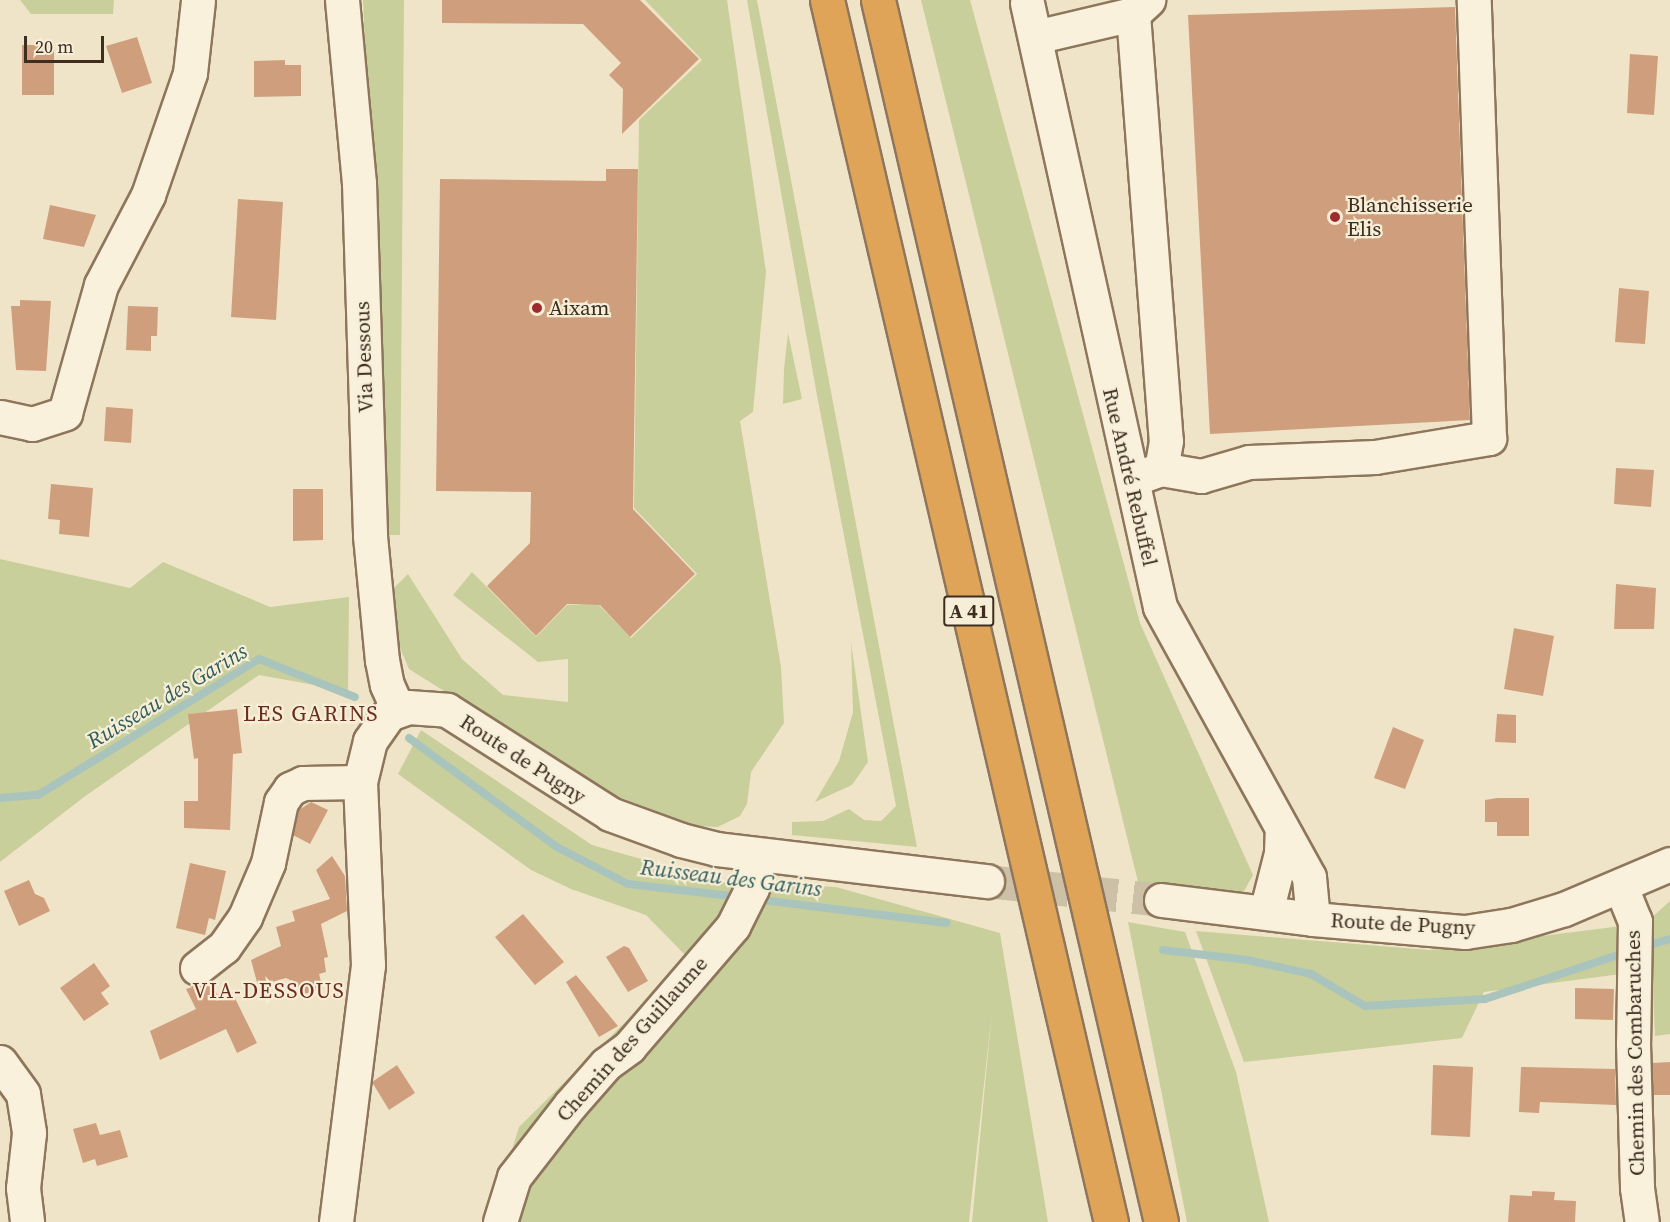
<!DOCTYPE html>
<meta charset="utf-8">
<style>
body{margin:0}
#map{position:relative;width:1670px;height:1222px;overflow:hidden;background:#f0e4c8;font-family:"Source Serif 4",serif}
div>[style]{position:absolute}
.green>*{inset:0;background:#c9cf9b}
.stream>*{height:8px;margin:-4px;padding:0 4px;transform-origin:4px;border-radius:4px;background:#a9c4bc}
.building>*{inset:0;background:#cf9f7d}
.minor-tunnel>*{height:33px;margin-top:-16.5px;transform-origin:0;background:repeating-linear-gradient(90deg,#ccc0a6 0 33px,transparent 0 49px)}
.roads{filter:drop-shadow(2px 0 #8d765c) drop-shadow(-2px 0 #8d765c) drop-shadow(0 2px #8d765c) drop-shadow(0 -2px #8d765c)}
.minor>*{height:33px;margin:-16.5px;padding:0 16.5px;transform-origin:16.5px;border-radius:16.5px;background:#faf1dc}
.highway>*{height:33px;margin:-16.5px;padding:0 16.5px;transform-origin:16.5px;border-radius:16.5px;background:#e0a458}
.dots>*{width:16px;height:16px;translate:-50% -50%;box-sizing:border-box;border:3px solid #f7eed8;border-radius:50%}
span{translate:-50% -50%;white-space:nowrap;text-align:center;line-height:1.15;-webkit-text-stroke:4.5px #f7eed8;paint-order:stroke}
.shield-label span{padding:2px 4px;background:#f7eed8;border:2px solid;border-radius:4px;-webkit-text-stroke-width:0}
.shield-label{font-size:20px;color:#3d2e20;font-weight:700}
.poi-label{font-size:21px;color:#3d2e20}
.left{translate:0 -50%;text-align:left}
.street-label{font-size:21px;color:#3d2e20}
.water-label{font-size:22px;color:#2f5d5a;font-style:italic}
.neighbourhood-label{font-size:22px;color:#6b2e1e;letter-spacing:1.5px}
.scale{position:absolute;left:24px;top:36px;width:80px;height:27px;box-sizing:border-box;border:3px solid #3d2e20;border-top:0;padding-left:8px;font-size:18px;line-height:21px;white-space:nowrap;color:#3d2e20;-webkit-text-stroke:4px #f7eed8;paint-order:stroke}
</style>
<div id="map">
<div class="green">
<div style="clip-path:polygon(20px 0,114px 0,113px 14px,31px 14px)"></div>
<div style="clip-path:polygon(363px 0,404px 0,400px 535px,387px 535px)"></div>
<div style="clip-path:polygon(645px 0,727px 0,766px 272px,753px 412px,740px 421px,781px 667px,784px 723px,751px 772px,747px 804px,740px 816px,718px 827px,697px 826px,603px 791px,409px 669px,394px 634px,390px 592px,408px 574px,462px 659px,503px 695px,568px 702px,568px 659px,538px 662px,453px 595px,472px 572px,536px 637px,567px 605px,597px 603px,631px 638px,697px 574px,634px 508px,639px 120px,702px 60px)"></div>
<div style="clip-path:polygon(747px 0,757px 0,917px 847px,792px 835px,792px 822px,823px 821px,849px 809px,864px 820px,881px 821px,896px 806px,816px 390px)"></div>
<div style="clip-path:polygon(921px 0,970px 0,1140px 623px,1253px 875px,1243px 893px,1214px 895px,1139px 886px)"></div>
<div style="clip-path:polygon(788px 333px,802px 399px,783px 404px,784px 369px)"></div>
<div style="clip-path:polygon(0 559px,130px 588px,163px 562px,270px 607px,349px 597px,348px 691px,259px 675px,84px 797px,0 862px)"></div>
<div style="clip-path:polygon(851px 642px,868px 762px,852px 785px,815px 802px,839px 761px,853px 712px)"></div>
<div style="clip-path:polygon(421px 730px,592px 845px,722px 882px,836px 887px,1000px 933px,1048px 1222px,972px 1222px,992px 1011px,969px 1222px,490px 1222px,519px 1127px,689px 959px,646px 915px,571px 889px,531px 870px,398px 774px)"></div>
<div style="clip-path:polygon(1670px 901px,1670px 1034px,1655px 1036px,1650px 919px)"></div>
<div style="clip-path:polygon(1128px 922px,1185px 932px,1236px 1072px,1269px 1222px,1187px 1222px)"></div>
<div style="clip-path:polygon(1621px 926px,1621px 974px,1484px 992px,1462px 1038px,1244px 1062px,1196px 931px,1430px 950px)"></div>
</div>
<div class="stream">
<div style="left:409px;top:738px;width:184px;rotate:36.4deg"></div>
<div style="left:557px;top:847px;width:80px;rotate:27.5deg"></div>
<div style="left:628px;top:884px;width:112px;rotate:6.7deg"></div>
<div style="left:0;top:798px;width:38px;rotate:-5deg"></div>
<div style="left:38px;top:795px;width:259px;rotate:-31.6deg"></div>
<div style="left:259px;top:659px;width:103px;rotate:21.6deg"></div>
<div style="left:754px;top:899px;width:194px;rotate:7.1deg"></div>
<div style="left:1642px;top:947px;width:29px;rotate:-16deg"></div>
<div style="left:1163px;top:950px;width:85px;rotate:6.8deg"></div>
<div style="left:1247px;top:960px;width:66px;rotate:12.3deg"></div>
<div style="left:1311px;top:974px;width:63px;rotate:30.7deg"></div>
<div style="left:1365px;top:1006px;width:120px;rotate:-3.3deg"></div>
<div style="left:1485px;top:999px;width:150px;rotate:-18.3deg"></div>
</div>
<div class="building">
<div style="clip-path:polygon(442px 0,640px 0,699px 59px,622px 134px,623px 89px,609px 75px,621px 63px,583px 24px,442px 23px)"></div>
<div style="clip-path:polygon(1455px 7px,1470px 420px,1210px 434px,1188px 15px)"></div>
<div style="clip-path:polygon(137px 37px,152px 83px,122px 93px,106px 46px)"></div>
<div style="clip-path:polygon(22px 45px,54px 45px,54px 95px,22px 95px)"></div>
<div style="clip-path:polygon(1630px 54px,1658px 56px,1654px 115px,1627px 113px)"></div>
<div style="clip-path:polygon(285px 60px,285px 65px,301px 65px,301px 96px,254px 97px,254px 61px)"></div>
<div style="clip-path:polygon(606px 169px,638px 169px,633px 509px,695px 574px,630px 637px,600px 605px,579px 604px,567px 604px,536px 636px,487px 586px,530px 543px,531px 492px,436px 491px,440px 179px,606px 181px)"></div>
<div style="clip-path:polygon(238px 199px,283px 202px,276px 320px,231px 317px)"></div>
<div style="clip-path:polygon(50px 205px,96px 215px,84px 247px,43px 239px)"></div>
<div style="clip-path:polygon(1619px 288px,1649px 291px,1645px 344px,1615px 342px)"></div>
<div style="clip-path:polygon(20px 300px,51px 301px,46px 371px,16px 370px,11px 306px,20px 306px)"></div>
<div style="clip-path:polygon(128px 306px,158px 307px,157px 336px,151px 336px,151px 351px,126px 350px)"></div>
<div style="clip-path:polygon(106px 407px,133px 409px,131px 443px,104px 441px)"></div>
<div style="clip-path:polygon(1616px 468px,1654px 470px,1651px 507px,1614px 504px)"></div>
<div style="clip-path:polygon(51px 484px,93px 488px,89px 537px,59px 534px,60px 520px,48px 519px)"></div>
<div style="clip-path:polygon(293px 489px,323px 489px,323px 540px,293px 541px)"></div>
<div style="clip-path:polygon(1616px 584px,1656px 588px,1654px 629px,1614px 629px)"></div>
<div style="clip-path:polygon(1514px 628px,1554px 636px,1543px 696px,1504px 689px)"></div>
<div style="clip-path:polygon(237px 709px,242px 753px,233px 754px,230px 830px,184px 828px,184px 801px,198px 801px,198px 758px,194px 759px,188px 714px)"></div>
<div style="clip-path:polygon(1497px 714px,1516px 715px,1516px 743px,1495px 742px)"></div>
<div style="clip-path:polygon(1393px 727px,1424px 740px,1405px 789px,1374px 778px)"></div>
<div style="clip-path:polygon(1497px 798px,1529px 798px,1529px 836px,1497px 836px,1497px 822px,1485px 822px,1485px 800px)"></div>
<div style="clip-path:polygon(311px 802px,328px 810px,310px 844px,293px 835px,299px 810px)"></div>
<div style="clip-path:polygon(332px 856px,345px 876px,347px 911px,321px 924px,328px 957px,324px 958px,326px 972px,319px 974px,323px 989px,296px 996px,292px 981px,286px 978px,258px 986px,251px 960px,281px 946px,276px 927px,295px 921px,292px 911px,330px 899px,316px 870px)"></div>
<div style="clip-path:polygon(190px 863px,226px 871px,215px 920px,209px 918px,205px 935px,176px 928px)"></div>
<div style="clip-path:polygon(29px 880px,35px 894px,44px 898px,50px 911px,19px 926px,4px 891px)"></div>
<div style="clip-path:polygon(523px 914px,564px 962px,535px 985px,495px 937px)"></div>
<div style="clip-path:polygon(624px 946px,629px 948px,648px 981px,628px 992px,606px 957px)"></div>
<div style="clip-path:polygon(94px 963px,110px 986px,101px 993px,109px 1004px,84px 1021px,60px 988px)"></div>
<div style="clip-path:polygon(576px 975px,618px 1026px,599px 1037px,566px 982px)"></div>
<div style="clip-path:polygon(211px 981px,219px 998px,232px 992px,257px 1043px,237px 1053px,226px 1029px,160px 1060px,150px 1031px,196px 1009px,186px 989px)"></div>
<div style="clip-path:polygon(1575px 988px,1614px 989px,1613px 1020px,1575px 1019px)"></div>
<div style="clip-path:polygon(1670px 1062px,1670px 1095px,1653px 1095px,1652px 1063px)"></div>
<div style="clip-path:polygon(397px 1065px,415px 1093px,389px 1110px,372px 1082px)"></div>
<div style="clip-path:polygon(1433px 1065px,1473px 1067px,1470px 1137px,1431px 1135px)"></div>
<div style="clip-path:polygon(1521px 1067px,1615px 1069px,1616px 1105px,1540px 1102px,1539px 1113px,1519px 1112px)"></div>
<div style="clip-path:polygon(96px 1123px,100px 1135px,120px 1130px,128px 1157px,97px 1166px,95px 1159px,83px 1163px,73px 1129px)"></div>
<div style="clip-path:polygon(1532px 1191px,1555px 1192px,1554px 1200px,1576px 1201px,1575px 1222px,1508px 1222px,1510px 1195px,1532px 1196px)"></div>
</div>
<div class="minor-tunnel">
<div style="left:987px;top:881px;width:175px;rotate:6.2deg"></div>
</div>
<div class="roads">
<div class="minor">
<div style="left:342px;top:0;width:184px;rotate:84.7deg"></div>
<div style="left:359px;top:183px;width:353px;rotate:88.2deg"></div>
<div style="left:370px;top:536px;width:125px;rotate:84.5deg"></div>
<div style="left:382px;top:660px;width:25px;rotate:79deg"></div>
<div style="left:387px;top:685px;width:27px;rotate:66deg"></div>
<div style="left:1027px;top:3px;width:618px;rotate:77.58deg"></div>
<div style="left:1160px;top:607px;width:308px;rotate:61.1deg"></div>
<div style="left:1309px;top:877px;width:42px;rotate:84.6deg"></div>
<div style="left:1133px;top:14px;width:428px;rotate:85.6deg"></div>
<div style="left:1166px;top:441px;width:28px;rotate:100deg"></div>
<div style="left:1161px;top:469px;width:23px;rotate:160deg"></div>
<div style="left:1035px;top:37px;width:101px;rotate:-13.2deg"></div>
<div style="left:1133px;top:14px;width:21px;rotate:-43deg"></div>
<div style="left:0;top:417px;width:33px;rotate:12deg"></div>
<div style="left:32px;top:424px;width:35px;rotate:-18deg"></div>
<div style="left:65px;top:413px;width:133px;rotate:-74.3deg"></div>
<div style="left:101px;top:285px;width:102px;rotate:-62.4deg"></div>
<div style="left:148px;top:195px;width:129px;rotate:-71deg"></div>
<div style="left:190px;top:73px;width:73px;rotate:-83.7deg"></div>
<div style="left:1161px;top:469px;width:41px;rotate:9.9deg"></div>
<div style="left:1201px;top:476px;width:50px;rotate:-16.3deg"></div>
<div style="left:1249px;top:462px;width:126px;rotate:-2.3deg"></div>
<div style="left:1375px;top:457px;width:116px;rotate:-9.5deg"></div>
<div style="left:1489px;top:438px;width:438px;rotate:-92deg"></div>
<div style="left:1621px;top:887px;width:37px;rotate:68deg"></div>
<div style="left:1635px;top:921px;width:122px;rotate:90.9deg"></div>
<div style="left:1633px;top:1043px;width:145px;rotate:88.4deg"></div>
<div style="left:1637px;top:1188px;width:34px;rotate:82deg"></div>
<div style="left:1161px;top:900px;width:153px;rotate:7.1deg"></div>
<div style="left:1313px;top:919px;width:153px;rotate:4.9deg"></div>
<div style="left:1465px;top:932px;width:47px;rotate:-8.7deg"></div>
<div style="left:1511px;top:925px;width:55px;rotate:-16.8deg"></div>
<div style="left:1564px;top:909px;width:115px;rotate:-23deg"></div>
<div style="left:1266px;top:912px;width:61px;rotate:-75.7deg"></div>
<div style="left:1281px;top:853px;width:24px;rotate:-88deg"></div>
<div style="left:197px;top:968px;width:34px;rotate:-38deg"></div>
<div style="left:224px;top:947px;width:37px;rotate:-55deg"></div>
<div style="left:245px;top:917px;width:59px;rotate:-66.9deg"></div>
<div style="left:268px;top:863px;width:62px;rotate:-78deg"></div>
<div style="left:281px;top:802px;width:16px;rotate:-55deg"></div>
<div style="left:290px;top:789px;width:14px;rotate:-25deg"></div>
<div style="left:303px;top:783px;width:57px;rotate:-1deg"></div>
<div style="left:0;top:1062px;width:39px;rotate:54deg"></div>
<div style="left:23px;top:1094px;width:39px;rotate:81deg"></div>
<div style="left:29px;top:1133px;width:55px;rotate:96.2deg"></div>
<div style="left:23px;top:1188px;width:34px;rotate:83deg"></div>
<div style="left:336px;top:1222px;width:259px;rotate:-82.9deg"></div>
<div style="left:368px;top:965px;width:183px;rotate:-92.5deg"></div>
<div style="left:360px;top:782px;width:42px;rotate:-76.3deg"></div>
<div style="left:370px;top:741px;width:33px;rotate:-55deg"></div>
<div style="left:389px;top:714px;width:20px;rotate:-20deg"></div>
<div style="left:408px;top:707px;width:39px;rotate:4deg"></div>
<div style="left:447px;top:710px;width:193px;rotate:32.5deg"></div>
<div style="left:610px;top:814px;width:76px;rotate:20.1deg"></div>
<div style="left:681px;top:840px;width:37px;rotate:14deg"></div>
<div style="left:717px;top:849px;width:272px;rotate:6.8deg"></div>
<div style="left:500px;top:1222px;width:47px;rotate:-72.7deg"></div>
<div style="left:514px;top:1177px;width:91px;rotate:-52.1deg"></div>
<div style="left:570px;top:1105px;width:55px;rotate:-48.7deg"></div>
<div style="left:606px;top:1064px;width:29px;rotate:-36deg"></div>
<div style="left:629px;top:1047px;width:160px;rotate:-49.3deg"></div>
<div style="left:733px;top:926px;width:42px;rotate:-63.4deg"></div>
<div style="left:752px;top:888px;width:34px;rotate:-78deg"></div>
</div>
<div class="highway">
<div style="left:827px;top:0;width:1255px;rotate:76.92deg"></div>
<div style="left:878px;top:0;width:1254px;rotate:76.96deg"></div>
</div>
</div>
<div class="dots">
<div style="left:1335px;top:217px;background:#9e2a2b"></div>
<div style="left:537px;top:308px;background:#9e2a2b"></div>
</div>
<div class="shield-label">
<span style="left:969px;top:611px">A 41</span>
</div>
<div class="poi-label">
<span class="left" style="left:1347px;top:217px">Blanchisserie<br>Elis</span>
<span class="left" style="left:549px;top:308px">Aixam</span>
</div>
<div class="street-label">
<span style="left:364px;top:357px;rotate:-92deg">Via Dessous</span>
<span style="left:1130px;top:477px;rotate:77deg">Rue André Rebuffel</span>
<span style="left:523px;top:759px;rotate:33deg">Route de Pugny</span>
<span style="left:1403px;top:924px;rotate:3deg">Route de Pugny</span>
<span style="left:632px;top:1039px;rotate:-48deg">Chemin des Guillaume</span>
<span style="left:1635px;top:1053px;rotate:-91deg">Chemin des Combaruches</span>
</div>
<div class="water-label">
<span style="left:167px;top:696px;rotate:-31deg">Ruisseau des Garins</span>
<span style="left:731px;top:878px;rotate:7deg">Ruisseau des Garins</span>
</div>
<div class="neighbourhood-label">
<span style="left:311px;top:714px">LES GARINS</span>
<span style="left:269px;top:991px">VIA-DESSOUS</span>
</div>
<div class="scale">20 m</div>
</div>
